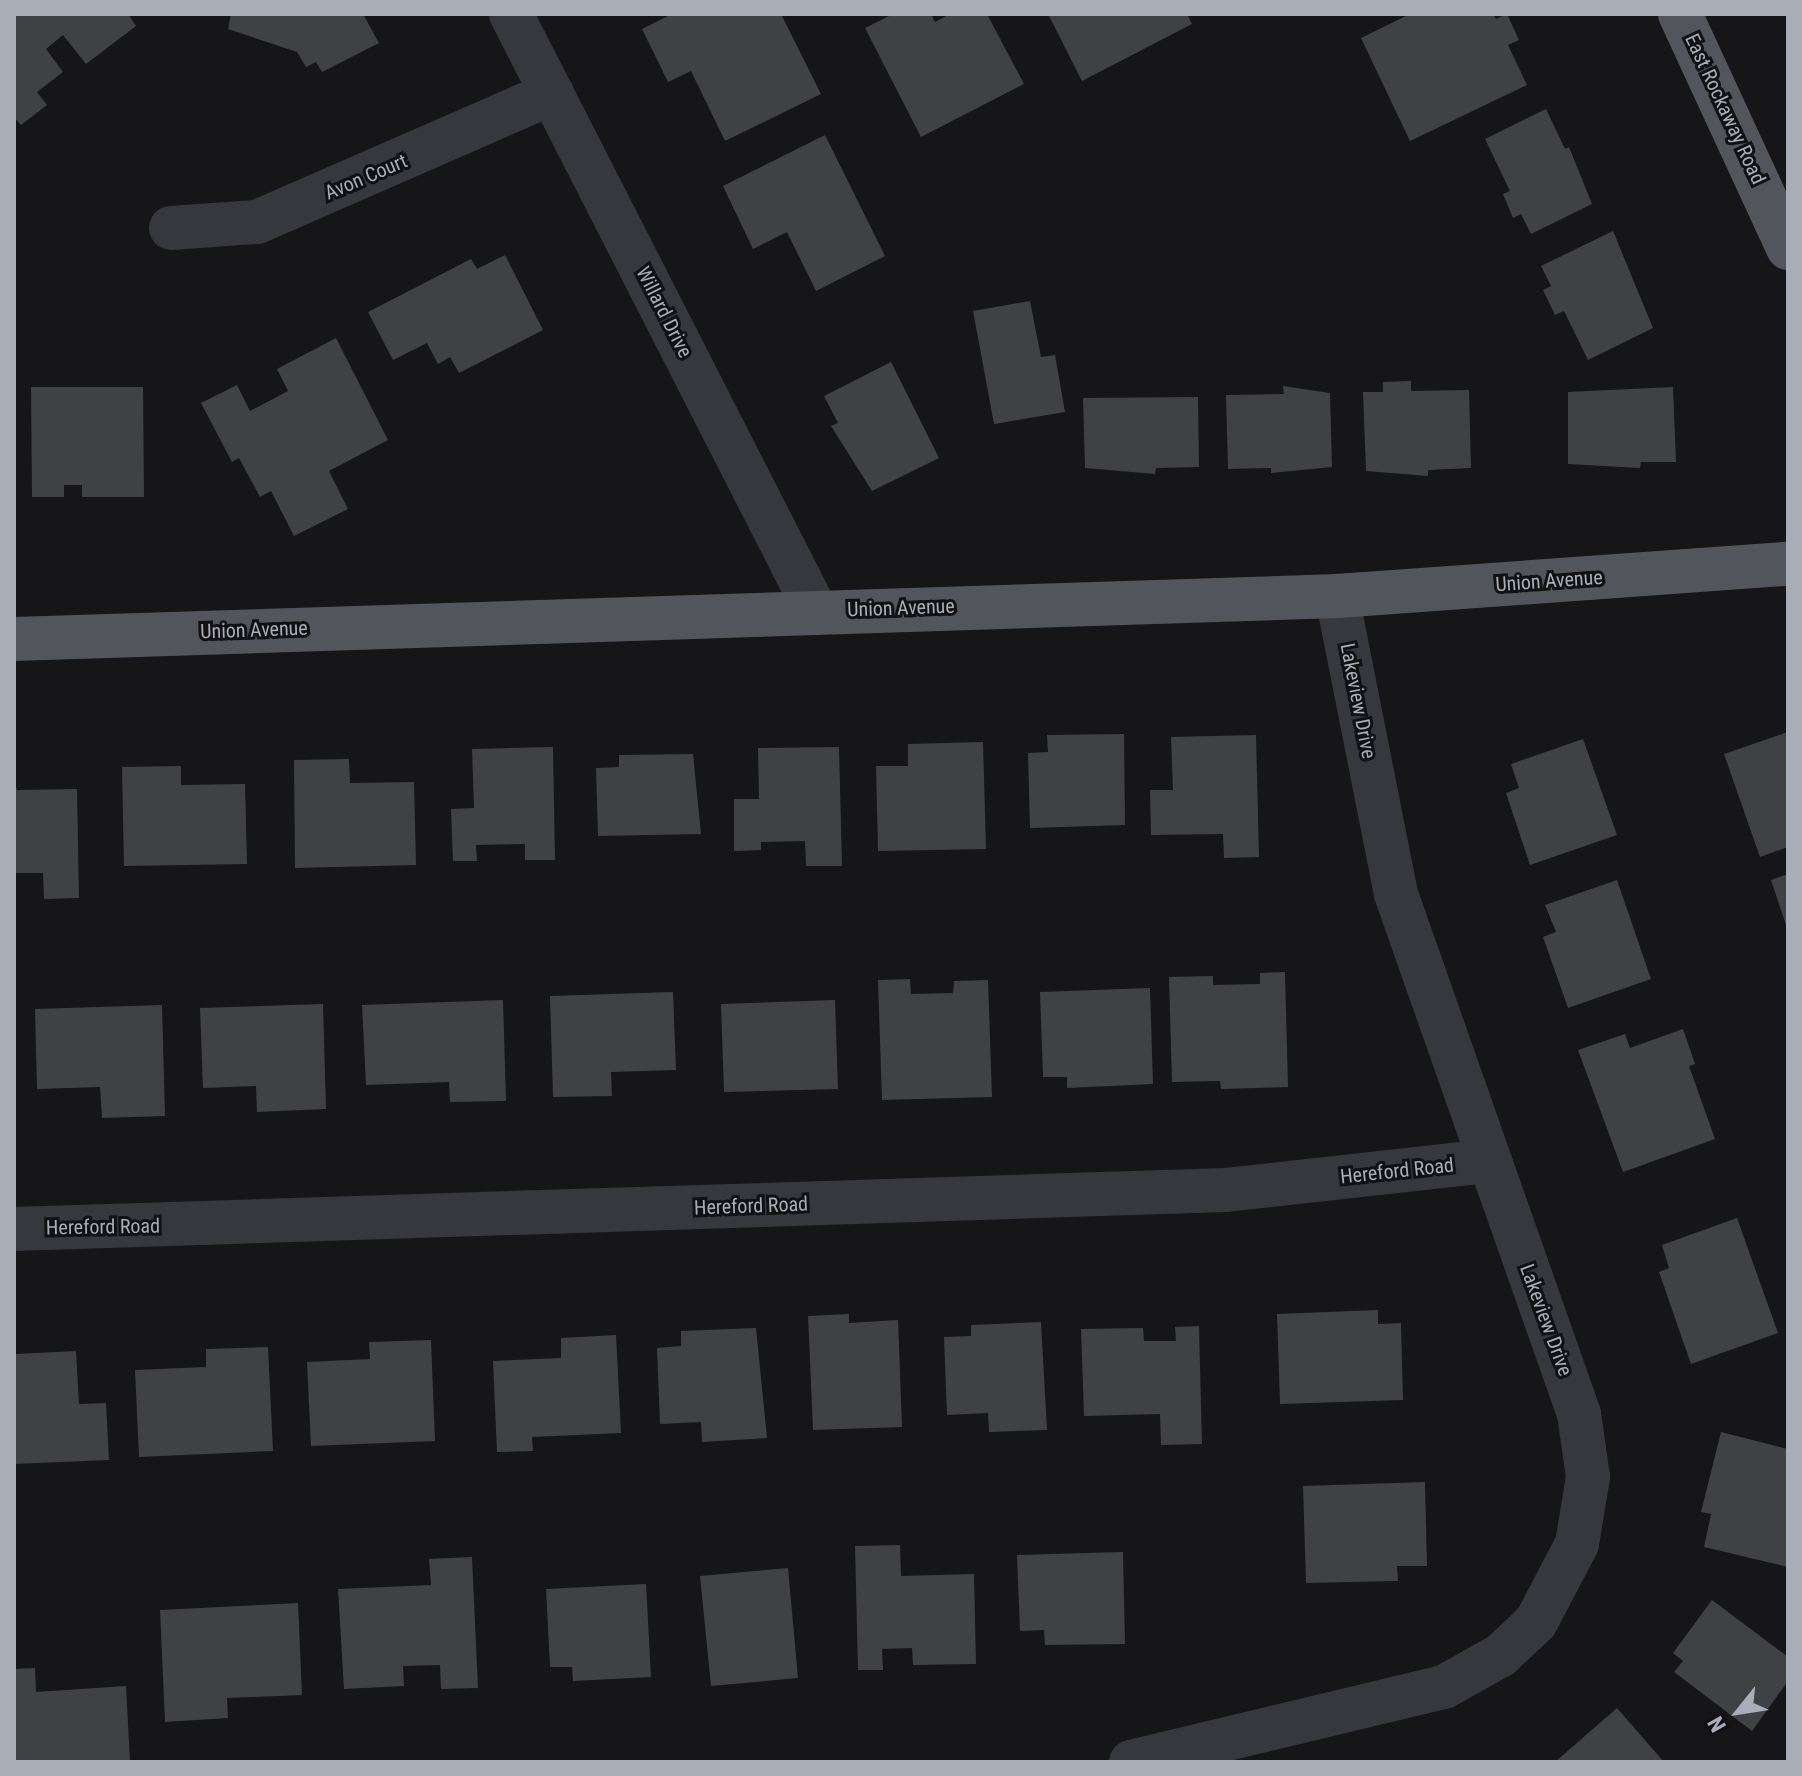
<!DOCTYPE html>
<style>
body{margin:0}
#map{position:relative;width:1802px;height:1776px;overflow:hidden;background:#161618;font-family:"Roboto Condensed",sans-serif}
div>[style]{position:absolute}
.building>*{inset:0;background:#404145}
.minor>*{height:44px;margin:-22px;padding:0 22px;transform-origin:22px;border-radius:22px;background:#37383d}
.major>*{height:44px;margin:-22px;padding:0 22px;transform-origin:22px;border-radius:22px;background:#53555c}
span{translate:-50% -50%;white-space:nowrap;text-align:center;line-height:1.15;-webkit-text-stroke:6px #111113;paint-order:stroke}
.street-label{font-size:20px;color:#a8adb8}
.frame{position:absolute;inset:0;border:16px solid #a8adb8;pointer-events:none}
.north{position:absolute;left:1698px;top:1672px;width:80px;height:80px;-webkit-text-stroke:6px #111113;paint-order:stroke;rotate:240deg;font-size:22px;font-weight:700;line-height:32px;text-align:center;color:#a8adb8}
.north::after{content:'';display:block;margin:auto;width:28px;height:36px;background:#a8adb8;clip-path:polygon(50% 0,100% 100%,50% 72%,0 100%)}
</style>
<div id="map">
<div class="building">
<div style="clip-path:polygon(14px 14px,128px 14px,136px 26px,86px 64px,63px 35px,46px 49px,63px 72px,37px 92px,47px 105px,21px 125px,14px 117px)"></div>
<div style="clip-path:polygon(231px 14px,363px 14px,379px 43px,322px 72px,316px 62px,306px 67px,297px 52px,228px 29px)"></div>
<div style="clip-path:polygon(672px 14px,781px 14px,821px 94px,725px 141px,691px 71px,668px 82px,642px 29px)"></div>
<div style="clip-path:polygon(893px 14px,931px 14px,935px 22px,950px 14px,987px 14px,1024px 84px,921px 137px,865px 28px)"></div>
<div style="clip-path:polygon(1048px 14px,1187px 14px,1192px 24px,1082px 81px)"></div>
<div style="clip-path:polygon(1410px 14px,1493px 14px,1496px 19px,1507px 14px,1519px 40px,1508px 45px,1527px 85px,1410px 141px,1361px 38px)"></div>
<div style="clip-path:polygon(1546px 109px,1565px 149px,1569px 147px,1592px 204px,1531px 234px,1521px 214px,1513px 218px,1503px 194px,1510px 191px,1485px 139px)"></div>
<div style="clip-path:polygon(825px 135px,885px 256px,816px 291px,787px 232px,753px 249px,723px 186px)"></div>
<div style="clip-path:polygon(1613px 231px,1653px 328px,1588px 360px,1564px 311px,1555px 315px,1543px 290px,1551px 286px,1541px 266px)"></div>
<div style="clip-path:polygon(505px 255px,543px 330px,459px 373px,450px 357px,438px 364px,427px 343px,393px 360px,368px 312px,471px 259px,477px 269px)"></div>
<div style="clip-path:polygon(1030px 301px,1041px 357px,1055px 355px,1065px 412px,994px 424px,973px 311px)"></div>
<div style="clip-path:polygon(336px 338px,388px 440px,329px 471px,348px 509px,294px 536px,271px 491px,260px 497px,239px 458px,232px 462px,201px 403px,237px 385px,250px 411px,288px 391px,277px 369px)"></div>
<div style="clip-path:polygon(891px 362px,939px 458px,872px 491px,831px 426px,838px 423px,824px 396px)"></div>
<div style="clip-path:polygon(1411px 381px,1411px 391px,1469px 390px,1471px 468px,1428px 470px,1428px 476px,1366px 471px,1363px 392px,1383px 392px,1383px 382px)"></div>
<div style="clip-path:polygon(1283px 386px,1330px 393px,1332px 467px,1271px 473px,1271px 468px,1228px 469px,1226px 395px,1284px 394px)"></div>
<div style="clip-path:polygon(31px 387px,143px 387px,144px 497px,82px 497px,82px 485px,64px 485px,64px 497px,32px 497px)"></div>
<div style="clip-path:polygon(1673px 387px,1676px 462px,1641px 462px,1640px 468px,1568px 464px,1568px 392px)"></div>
<div style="clip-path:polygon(1198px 397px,1199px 467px,1156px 468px,1155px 474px,1085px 468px,1083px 398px)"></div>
<div style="clip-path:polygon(1788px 732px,1788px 847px,1760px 857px,1724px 754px)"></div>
<div style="clip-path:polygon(1124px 734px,1125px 825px,1030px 828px,1028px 753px,1048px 752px,1047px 735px)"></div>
<div style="clip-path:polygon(1256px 735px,1259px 857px,1224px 858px,1223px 834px,1151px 835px,1150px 790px,1173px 790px,1171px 737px)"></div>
<div style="clip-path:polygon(1583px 739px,1617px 835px,1530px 865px,1506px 793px,1519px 788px,1511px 764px)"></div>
<div style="clip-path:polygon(983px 742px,986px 849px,878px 851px,876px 766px,908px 766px,908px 744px)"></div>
<div style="clip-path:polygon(553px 747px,555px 860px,525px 860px,525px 844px,476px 845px,477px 861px,453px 861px,451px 809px,474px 808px,472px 749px)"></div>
<div style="clip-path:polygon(839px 747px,842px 866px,806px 866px,805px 841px,761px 842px,761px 850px,734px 851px,734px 799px,759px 799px,758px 748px)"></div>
<div style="clip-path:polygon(693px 754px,701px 834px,598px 836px,596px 768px,619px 767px,619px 755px)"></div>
<div style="clip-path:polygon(349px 759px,350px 783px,414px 782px,416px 865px,295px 868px,294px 760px)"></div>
<div style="clip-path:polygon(181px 766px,181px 785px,245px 784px,247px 864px,124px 866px,122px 767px)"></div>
<div style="clip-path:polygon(14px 780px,17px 790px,77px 789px,79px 898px,44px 899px,43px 873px,14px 873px)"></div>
<div style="clip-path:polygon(1788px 874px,1788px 928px,1787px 928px,1771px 880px)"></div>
<div style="clip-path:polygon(1617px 880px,1651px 979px,1568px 1008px,1543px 937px,1556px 932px,1545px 905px)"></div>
<div style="clip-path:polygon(1285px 972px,1288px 1087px,1221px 1089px,1220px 1081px,1172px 1082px,1169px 977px,1213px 976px,1213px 985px,1260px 984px,1260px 973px)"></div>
<div style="clip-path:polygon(910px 979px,911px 994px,953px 993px,954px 981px,988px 980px,992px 1097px,882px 1100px,878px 980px)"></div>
<div style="clip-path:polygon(1150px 988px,1153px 1084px,1067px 1088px,1067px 1077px,1043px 1077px,1040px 992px)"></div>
<div style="clip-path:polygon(673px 992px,676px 1070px,611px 1072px,612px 1096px,553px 1097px,550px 996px)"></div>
<div style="clip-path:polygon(503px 1000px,506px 1101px,450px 1102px,449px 1082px,366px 1085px,362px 1005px)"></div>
<div style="clip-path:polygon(835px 1000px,838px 1089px,724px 1092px,721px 1004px)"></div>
<div style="clip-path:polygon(323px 1004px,326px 1109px,257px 1112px,256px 1086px,203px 1088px,200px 1008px)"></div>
<div style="clip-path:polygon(162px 1005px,165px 1116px,102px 1118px,100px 1087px,37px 1089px,35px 1009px)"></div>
<div style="clip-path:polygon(1683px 1029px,1695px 1064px,1689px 1066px,1715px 1139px,1623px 1172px,1578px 1050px,1625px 1034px,1630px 1048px)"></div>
<div style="clip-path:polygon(1737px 1218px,1778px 1333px,1691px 1364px,1659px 1272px,1669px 1268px,1662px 1245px)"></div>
<div style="clip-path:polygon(1378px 1310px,1378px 1324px,1401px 1323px,1403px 1400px,1280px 1404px,1277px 1314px)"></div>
<div style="clip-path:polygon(849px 1314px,849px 1323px,898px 1320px,902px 1427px,813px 1430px,808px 1316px)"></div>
<div style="clip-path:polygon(1041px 1322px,1047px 1430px,989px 1432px,988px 1413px,947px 1415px,944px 1337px,971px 1336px,971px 1325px)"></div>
<div style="clip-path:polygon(1199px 1326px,1202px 1444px,1161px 1445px,1160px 1414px,1084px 1416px,1081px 1329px,1143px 1328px,1144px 1341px,1176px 1341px,1175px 1327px)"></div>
<div style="clip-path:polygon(756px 1328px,767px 1438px,702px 1442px,701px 1422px,660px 1424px,657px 1348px,681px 1346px,681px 1331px)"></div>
<div style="clip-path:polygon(616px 1335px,621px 1433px,532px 1437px,533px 1451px,497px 1452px,493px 1361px,561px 1358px,561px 1338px)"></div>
<div style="clip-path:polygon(431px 1340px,435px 1441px,311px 1446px,307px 1362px,370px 1359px,369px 1342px)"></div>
<div style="clip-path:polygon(268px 1347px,273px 1451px,139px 1457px,135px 1370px,206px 1367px,206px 1349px)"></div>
<div style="clip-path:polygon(76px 1351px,79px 1404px,106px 1403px,109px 1460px,14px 1464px,16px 1354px)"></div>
<div style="clip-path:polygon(1721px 1432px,1788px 1449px,1788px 1567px,1704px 1547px,1711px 1514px,1701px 1512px)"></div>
<div style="clip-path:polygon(1425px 1482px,1427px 1566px,1397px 1566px,1398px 1581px,1306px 1583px,1303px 1486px)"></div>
<div style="clip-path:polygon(900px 1545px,901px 1576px,974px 1574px,976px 1664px,913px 1665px,912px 1648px,882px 1649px,883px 1670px,858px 1670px,855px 1546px)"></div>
<div style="clip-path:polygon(1123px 1552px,1125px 1644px,1045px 1645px,1044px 1630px,1020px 1631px,1017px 1555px)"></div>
<div style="clip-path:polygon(472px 1557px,478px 1688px,441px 1689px,440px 1665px,403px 1666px,404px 1686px,344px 1689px,338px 1589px,431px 1585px,429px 1559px)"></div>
<div style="clip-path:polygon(788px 1568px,798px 1678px,711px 1686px,700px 1576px)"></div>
<div style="clip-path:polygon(646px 1584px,651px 1677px,573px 1681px,572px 1667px,550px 1667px,546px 1589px)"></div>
<div style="clip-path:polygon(1712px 1600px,1788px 1657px,1788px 1681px,1752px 1731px,1674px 1672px,1683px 1661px,1673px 1653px)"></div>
<div style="clip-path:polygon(298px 1603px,302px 1695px,227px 1698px,228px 1718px,165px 1722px,160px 1610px)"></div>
<div style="clip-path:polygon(35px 1668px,36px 1692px,126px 1686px,130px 1762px,14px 1762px,14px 1669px)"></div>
<div style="clip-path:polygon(1617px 1708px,1664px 1762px,1555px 1762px)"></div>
</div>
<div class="minor">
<div style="left:511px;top:14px;width:670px;rotate:62.94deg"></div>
<div style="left:171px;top:228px;width:86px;rotate:-4deg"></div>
<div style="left:257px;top:222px;width:322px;rotate:-23.6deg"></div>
<div style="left:14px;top:1229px;width:1212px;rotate:-1.84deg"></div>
<div style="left:1225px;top:1190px;width:263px;rotate:-6.3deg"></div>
<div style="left:1131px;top:1762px;width:322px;rotate:-13.5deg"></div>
<div style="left:1444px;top:1687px;width:65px;rotate:-29.3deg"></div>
<div style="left:1501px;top:1655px;width:48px;rotate:-43.3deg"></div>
<div style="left:1536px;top:1622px;width:88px;rotate:-62.3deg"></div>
<div style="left:1577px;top:1544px;width:68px;rotate:-80.7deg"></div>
<div style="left:1588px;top:1477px;width:64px;rotate:-98.1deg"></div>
<div style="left:1579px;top:1414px;width:551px;rotate:-109.39deg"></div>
<div style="left:1396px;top:894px;width:304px;rotate:-101.2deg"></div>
</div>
<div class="major">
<div style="left:1680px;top:14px;width:258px;rotate:65.2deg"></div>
<div style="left:14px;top:639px;width:1324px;rotate:-1.86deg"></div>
<div style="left:1337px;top:596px;width:452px;rotate:-4.1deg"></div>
</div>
<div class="street-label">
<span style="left:1725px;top:109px;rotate:65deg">East Rockaway Road</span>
<span style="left:366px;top:177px;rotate:-23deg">Avon Court</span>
<span style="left:664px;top:312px;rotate:63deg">Willard Drive</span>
<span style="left:1549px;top:581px;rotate:-4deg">Union Avenue</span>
<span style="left:901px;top:608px;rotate:-2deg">Union Avenue</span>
<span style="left:254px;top:630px;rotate:-2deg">Union Avenue</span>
<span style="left:1358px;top:701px;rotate:79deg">Lakeview Drive</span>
<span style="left:1397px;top:1171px;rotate:-6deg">Hereford Road</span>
<span style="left:751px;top:1206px;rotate:-2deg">Hereford Road</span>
<span style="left:103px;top:1227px;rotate:-1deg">Hereford Road</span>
<span style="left:1546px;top:1320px;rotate:70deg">Lakeview Drive</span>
</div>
<div class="frame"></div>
<div class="north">N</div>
</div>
